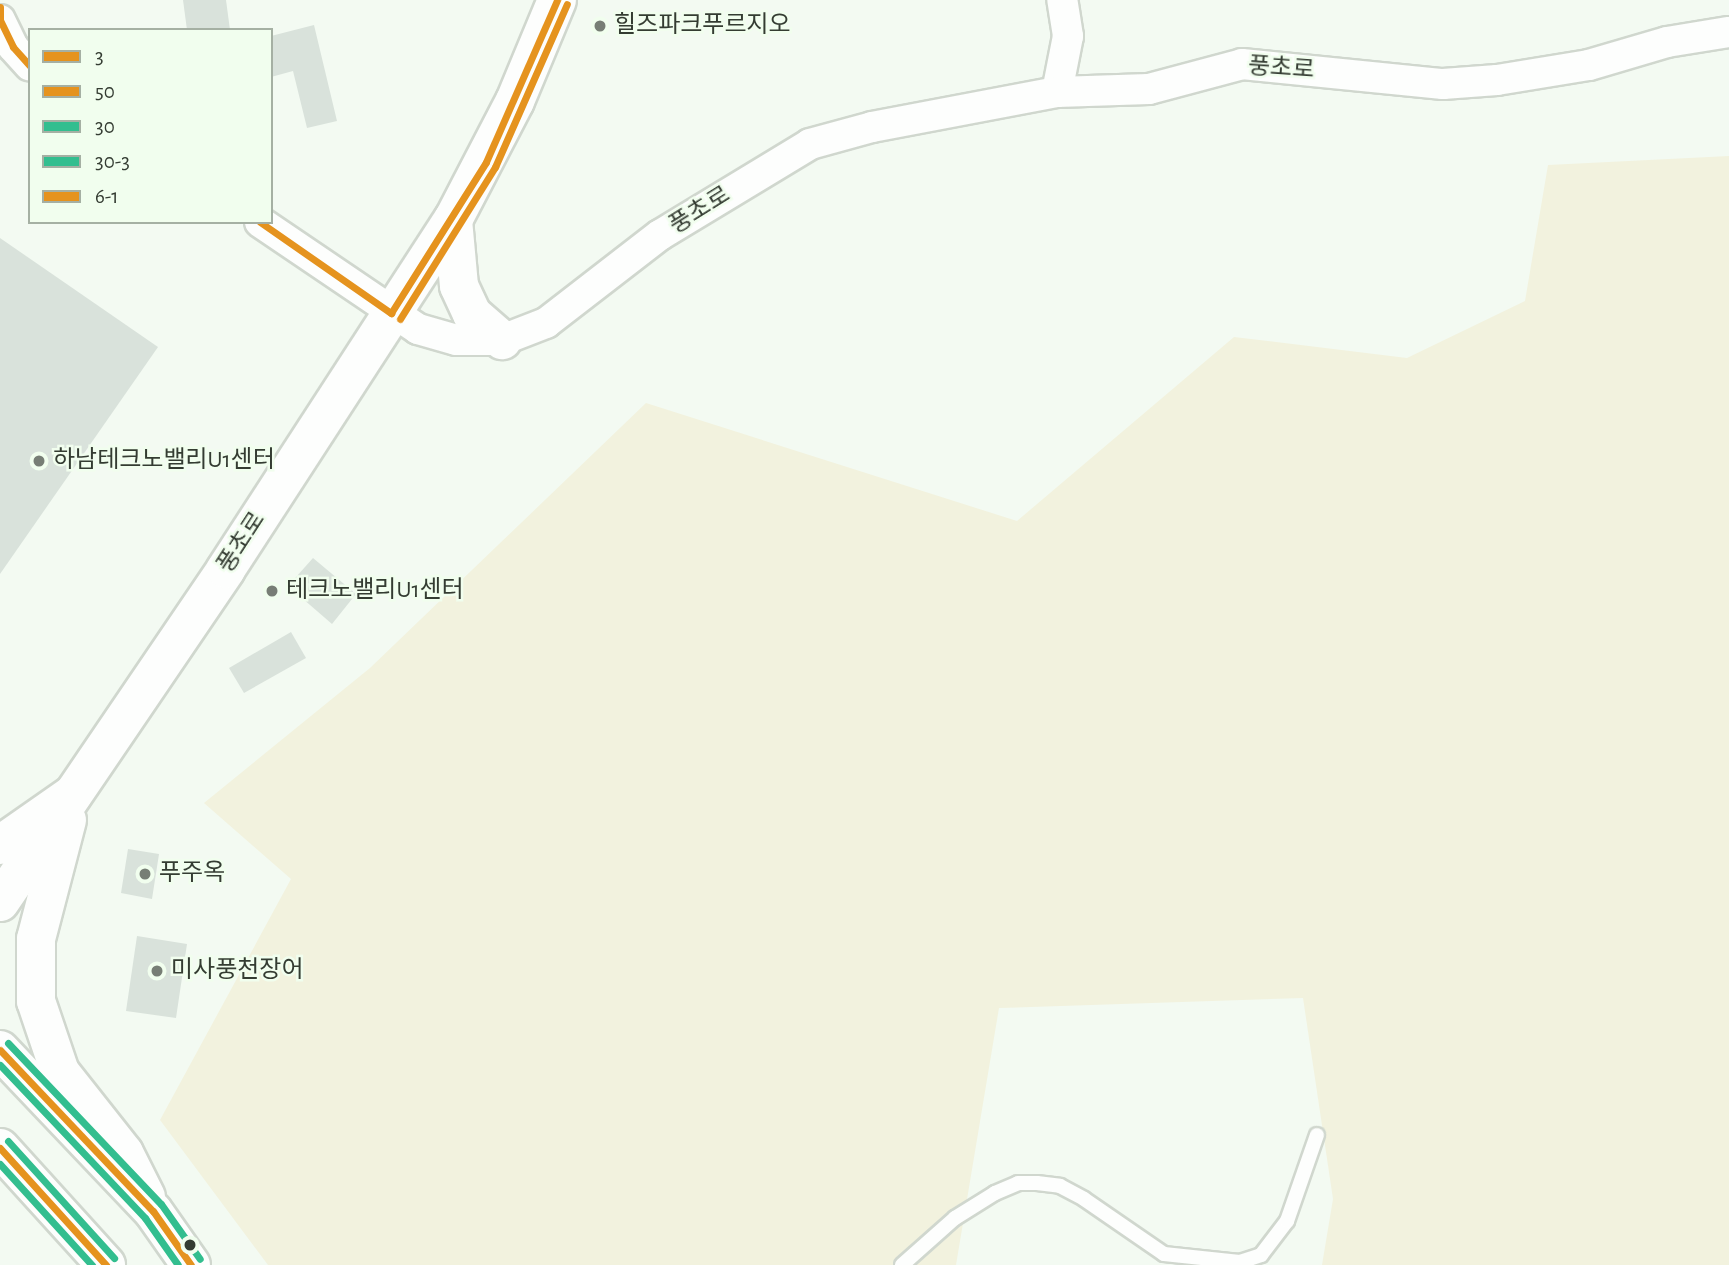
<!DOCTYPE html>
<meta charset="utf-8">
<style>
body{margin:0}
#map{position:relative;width:1729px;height:1265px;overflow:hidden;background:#f3faf2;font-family:"Alegreya Sans","Noto Sans KR",sans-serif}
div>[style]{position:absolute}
.green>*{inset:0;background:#f2f2de}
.building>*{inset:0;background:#d9e2db}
.roads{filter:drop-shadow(2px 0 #d0d7ce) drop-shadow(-2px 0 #d0d7ce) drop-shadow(0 2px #d0d7ce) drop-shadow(0 -2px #d0d7ce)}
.lane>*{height:14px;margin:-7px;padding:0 7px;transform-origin:7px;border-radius:7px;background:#fdfefd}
.street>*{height:30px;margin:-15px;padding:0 15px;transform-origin:15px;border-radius:15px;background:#fdfefd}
.secondary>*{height:38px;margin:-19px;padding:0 19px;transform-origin:19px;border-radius:19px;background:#fdfefd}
.primary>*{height:38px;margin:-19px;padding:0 19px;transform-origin:19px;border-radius:19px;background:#fdfefd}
.bus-1>*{height:7px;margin:-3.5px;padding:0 3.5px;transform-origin:3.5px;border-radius:3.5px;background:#e5931e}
.bus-2>*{height:7px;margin:-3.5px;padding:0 3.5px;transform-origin:3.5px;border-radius:3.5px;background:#e5931e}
.bus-3>*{height:7px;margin:-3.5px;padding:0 3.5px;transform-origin:3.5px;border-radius:3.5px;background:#33be8f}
.bus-4>*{height:7px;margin:-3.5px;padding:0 3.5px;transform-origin:3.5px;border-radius:3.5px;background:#33be8f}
.bus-5>*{height:7px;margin:-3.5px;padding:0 3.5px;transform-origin:3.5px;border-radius:3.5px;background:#e5931e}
.dots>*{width:19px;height:19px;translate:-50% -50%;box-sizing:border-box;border:4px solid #f1feee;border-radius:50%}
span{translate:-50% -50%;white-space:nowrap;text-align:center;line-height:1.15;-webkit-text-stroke:5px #f1feee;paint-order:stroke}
.poi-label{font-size:24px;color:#343c32}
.left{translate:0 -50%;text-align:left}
.street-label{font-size:24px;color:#343c32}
.legend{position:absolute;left:28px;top:28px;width:245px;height:196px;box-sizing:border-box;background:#f1feee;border:2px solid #a5b0a3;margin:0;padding:9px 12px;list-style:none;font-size:21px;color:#343c32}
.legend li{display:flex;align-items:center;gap:14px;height:35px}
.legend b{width:35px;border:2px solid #a5b0a3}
</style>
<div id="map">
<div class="green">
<div style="clip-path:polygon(1729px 156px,1729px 1265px,1322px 1265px,1333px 1199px,1303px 998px,999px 1008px,956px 1265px,268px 1265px,160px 1120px,291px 879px,204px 803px,370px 668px,646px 403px,1017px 521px,1234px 337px,1407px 358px,1525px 301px,1548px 165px)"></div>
</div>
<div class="building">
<div style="clip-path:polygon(183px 0,226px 0,230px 30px,187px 30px)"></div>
<div style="clip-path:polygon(314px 25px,337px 121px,307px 128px,293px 71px,271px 77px,271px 36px)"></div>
<div style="clip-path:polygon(0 238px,158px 347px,0 574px)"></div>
<div style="clip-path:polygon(313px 558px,356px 594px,332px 624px,288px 586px)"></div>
<div style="clip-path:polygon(291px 632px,306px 658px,244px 693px,229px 668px)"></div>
<div style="clip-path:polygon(128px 849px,159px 854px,152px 899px,121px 893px)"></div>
<div style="clip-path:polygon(137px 936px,187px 944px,176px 1018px,126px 1011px)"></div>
</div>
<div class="roads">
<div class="lane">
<div style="left:902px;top:1265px;width:71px;rotate:-41.6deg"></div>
<div style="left:955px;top:1218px;width:47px;rotate:-32deg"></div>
<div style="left:995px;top:1193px;width:25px;rotate:-23deg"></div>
<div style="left:1018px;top:1183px;width:19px"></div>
<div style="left:1037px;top:1183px;width:23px;rotate:7deg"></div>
<div style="left:1060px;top:1186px;width:27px;rotate:28deg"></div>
<div style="left:1084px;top:1199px;width:97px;rotate:34.5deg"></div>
<div style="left:1164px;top:1254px;width:76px;rotate:6deg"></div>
<div style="left:1240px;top:1262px;width:22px;rotate:-18deg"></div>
<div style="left:1261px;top:1255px;width:43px;rotate:-52.6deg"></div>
<div style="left:1287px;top:1221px;width:91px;rotate:-70.8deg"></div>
</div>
<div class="street">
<div style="left:0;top:20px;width:30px;rotate:64deg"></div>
<div style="left:13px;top:47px;width:25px;rotate:48deg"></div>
<div style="left:1057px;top:92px;width:57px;rotate:-78.9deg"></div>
<div style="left:1068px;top:36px;width:36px;rotate:-99deg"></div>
<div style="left:260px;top:222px;width:191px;rotate:34.1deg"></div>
<div style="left:418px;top:329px;width:40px;rotate:16deg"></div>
<div style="left:456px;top:340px;width:46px"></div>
<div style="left:502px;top:340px;width:47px;rotate:-21.1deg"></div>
<div style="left:546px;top:323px;width:144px;rotate:-37.7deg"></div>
<div style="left:660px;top:235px;width:175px;rotate:-31.2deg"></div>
<div style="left:810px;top:144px;width:64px;rotate:-15.3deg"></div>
<div style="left:872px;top:127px;width:188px;rotate:-10.7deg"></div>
<div style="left:1057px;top:92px;width:92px;rotate:-1.9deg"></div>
<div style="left:1149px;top:89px;width:96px;rotate:-15deg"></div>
<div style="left:1242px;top:64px;width:202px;rotate:5.7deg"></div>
<div style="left:1443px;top:84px;width:54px;rotate:-4.2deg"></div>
<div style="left:1497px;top:80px;width:93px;rotate:-9.3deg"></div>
<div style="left:1589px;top:65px;width:81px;rotate:-16.4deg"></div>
<div style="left:1667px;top:42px;width:63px;rotate:-9.2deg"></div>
</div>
<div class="secondary">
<div style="left:453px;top:220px;width:66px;rotate:84.8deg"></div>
<div style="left:459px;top:286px;width:31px;rotate:65deg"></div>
<div style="left:472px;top:314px;width:40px;rotate:41deg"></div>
<div style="left:67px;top:820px;width:123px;rotate:104.6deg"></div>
<div style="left:36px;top:939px;width:62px;rotate:90deg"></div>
<div style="left:36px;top:1001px;width:75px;rotate:71.3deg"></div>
<div style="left:60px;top:1072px;width:103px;rotate:51.7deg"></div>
<div style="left:124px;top:1153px;width:49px;rotate:63.4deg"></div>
<div style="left:0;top:902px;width:402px;rotate:-55.8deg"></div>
<div style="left:226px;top:569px;width:416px;rotate:-57deg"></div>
<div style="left:453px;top:220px;width:134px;rotate:-62.5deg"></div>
<div style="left:515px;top:101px;width:109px;rotate:-67.4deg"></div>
</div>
<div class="primary">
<div style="left:0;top:845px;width:89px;rotate:-34.9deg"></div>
<div style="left:0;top:1050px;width:222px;rotate:46.5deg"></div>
<div style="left:153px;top:1211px;width:66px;rotate:54.9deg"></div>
<div style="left:0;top:1148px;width:158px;rotate:47.8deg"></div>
</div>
</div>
<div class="bus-1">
<div style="left:0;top:7px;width:13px;rotate:90deg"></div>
<div style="left:0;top:20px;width:30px;rotate:64deg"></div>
<div style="left:13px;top:47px;width:25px;rotate:48deg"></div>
<div style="left:260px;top:222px;width:160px;rotate:34.8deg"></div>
<div style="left:391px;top:313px;width:178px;rotate:-57.8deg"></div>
<div style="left:486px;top:162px;width:177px;rotate:-66.3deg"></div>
</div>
<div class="bus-2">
<div style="left:0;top:1050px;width:222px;rotate:46.5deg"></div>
<div style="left:153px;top:1211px;width:66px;rotate:54.9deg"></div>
<div style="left:0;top:1148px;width:158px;rotate:47.8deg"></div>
</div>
<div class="bus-3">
<div style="left:0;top:1065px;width:211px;rotate:46.5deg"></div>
<div style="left:145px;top:1218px;width:57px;rotate:54.9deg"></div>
<div style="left:0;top:1164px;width:137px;rotate:47.7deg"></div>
</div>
<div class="bus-4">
<div style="left:8px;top:1043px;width:222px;rotate:46.5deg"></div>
<div style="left:161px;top:1204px;width:67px;rotate:54.7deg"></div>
<div style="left:8px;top:1141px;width:158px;rotate:47.8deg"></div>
</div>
<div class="bus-5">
<div style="left:400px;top:319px;width:179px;rotate:-58deg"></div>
<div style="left:495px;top:167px;width:178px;rotate:-66.2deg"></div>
</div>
<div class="dots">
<div style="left:600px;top:26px;background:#777e75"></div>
<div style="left:39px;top:461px;background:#777e75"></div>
<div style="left:272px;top:591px;background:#777e75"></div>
<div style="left:145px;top:874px;background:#777e75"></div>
<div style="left:157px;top:971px;background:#777e75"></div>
<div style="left:190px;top:1245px;background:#343c32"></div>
</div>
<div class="poi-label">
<span class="left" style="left:614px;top:26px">힐즈파크푸르지오</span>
<span class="left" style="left:53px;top:461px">하남테크노밸리U1센터</span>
<span class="left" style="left:286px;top:591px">테크노밸리U1센터</span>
<span class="left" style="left:159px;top:874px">푸주옥</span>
<span class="left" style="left:171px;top:971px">미사풍천장어</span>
</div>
<div class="street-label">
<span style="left:1281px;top:69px;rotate:4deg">풍초로</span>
<span style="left:700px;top:211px;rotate:-32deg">풍초로</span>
<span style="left:242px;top:543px;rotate:-57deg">풍초로</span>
</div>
<ul class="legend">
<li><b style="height:9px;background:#e5931e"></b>3</li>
<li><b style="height:9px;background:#e5931e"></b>50</li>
<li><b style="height:9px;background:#33be8f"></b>30</li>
<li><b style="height:9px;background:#33be8f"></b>30-3</li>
<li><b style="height:9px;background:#e5931e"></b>6-1</li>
</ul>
</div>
